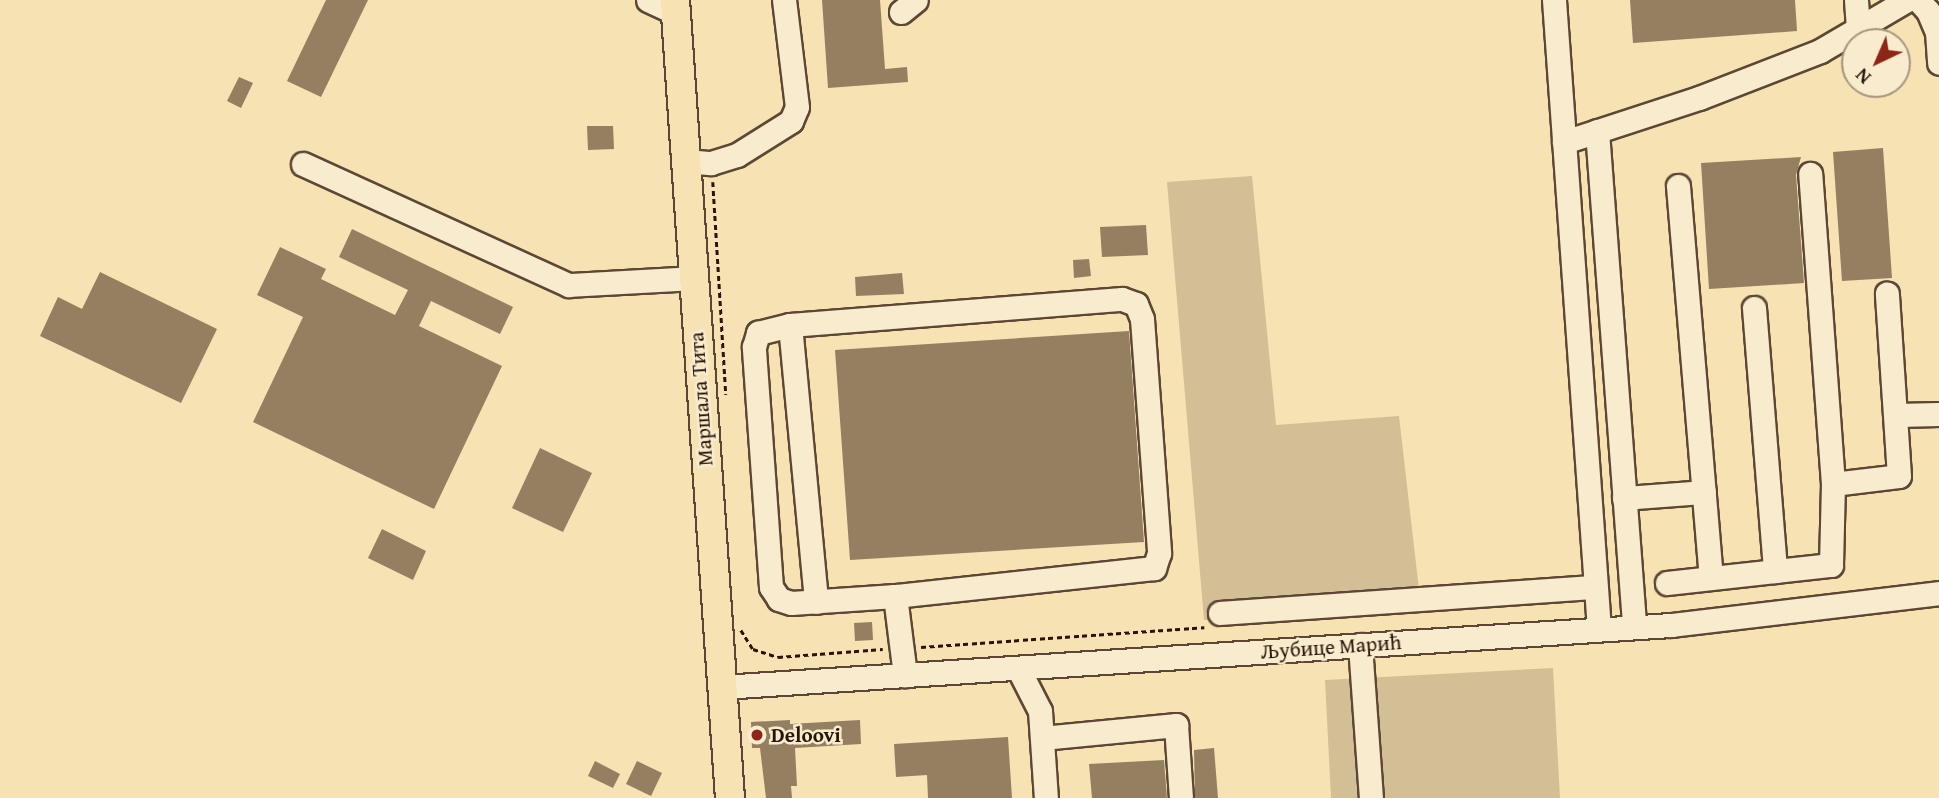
<!DOCTYPE html>
<meta charset="utf-8">
<style>
body{margin:0}
#map{position:relative;width:1939px;height:798px;overflow:hidden;background:#f6e2b3;font-family:"Gentium Book Plus",serif}
div>[style]{position:absolute}
.green>*{inset:0;background:#d3bf96}
.building>*{inset:0;background:#947f61}
.path>*{height:2.5px;margin-top:-1.25px;transform-origin:0;background:repeating-linear-gradient(90deg,#2a1309 0 5px,transparent 0 8.5px)}
.roads{filter:drop-shadow(2px 0 #5d4734) drop-shadow(-2px 0 #5d4734) drop-shadow(0 2px #5d4734) drop-shadow(0 -2px #5d4734)}
.minor>*{height:23px;margin:-11.5px;padding:0 11.5px;transform-origin:11.5px;border-radius:11.5px;background:#f9ecce}
.major>*{height:28px;margin:-14px;padding:0 14px;transform-origin:14px;border-radius:14px;background:#f6e2b3}
.dots>*{width:19px;height:19px;translate:-50% -50%;box-sizing:border-box;border:4px solid #f9ecce;border-radius:50%}
span{translate:-50% -50%;white-space:nowrap;text-align:center;line-height:1.15;-webkit-text-stroke:5px #f9ecce;paint-order:stroke}
.street-label{font-size:21px;color:#2a1309}
.poi-label{font-size:21px;color:#2a1309;font-weight:700}
.left{translate:0 -50%;text-align:left}
.north{position:absolute;left:1841px;top:28px;width:70px;height:70px;box-sizing:border-box;background:#f9ecce;border:2px solid #a6957f;border-radius:50%;rotate:224deg;font-size:19px;font-weight:700;line-height:28px;text-align:center;color:#2a1309}
.north::after{content:'';display:block;margin:auto;width:24px;height:32px;background:#8f2418;clip-path:polygon(50% 0,100% 100%,50% 72%,0 100%)}
</style>
<div id="map">
<div class="green">
<div style="clip-path:polygon(1252px 176px,1276px 425px,1399px 416px,1421px 607px,1204px 620px,1167px 182px)"></div>
<div style="clip-path:polygon(1553px 668px,1560px 798px,1331px 798px,1325px 680px)"></div>
</div>
<div class="building">
<div style="clip-path:polygon(326px 0,368px 0,321px 97px,287px 81px)"></div>
<div style="clip-path:polygon(822px 0,880px 0,885px 69px,907px 67px,908px 82px,828px 88px)"></div>
<div style="clip-path:polygon(1630px 0,1795px 0,1797px 31px,1633px 43px)"></div>
<div style="clip-path:polygon(239px 77px,253px 83px,241px 108px,227px 101px)"></div>
<div style="clip-path:polygon(587px 126px,613px 126px,614px 149px,588px 150px)"></div>
<div style="clip-path:polygon(1883px 148px,1892px 278px,1842px 281px,1833px 152px)"></div>
<div style="clip-path:polygon(1801px 157px,1796px 175px,1804px 283px,1709px 289px,1701px 163px)"></div>
<div style="clip-path:polygon(1146px 225px,1148px 255px,1102px 257px,1100px 227px)"></div>
<div style="clip-path:polygon(352px 229px,513px 307px,500px 334px,431px 301px,419px 326px,502px 366px,434px 509px,253px 422px,303px 317px,257px 295px,280px 247px,326px 269px,321px 279px,395px 315px,408px 290px,339px 257px)"></div>
<div style="clip-path:polygon(1089px 259px,1091px 276px,1074px 278px,1073px 260px)"></div>
<div style="clip-path:polygon(100px 272px,217px 329px,181px 403px,40px 336px,58px 297px,82px 309px)"></div>
<div style="clip-path:polygon(902px 273px,904px 294px,856px 296px,855px 277px)"></div>
<div style="clip-path:polygon(1129px 331px,1144px 542px,850px 560px,835px 350px)"></div>
<div style="clip-path:polygon(540px 448px,592px 473px,563px 532px,512px 508px)"></div>
<div style="clip-path:polygon(382px 529px,426px 551px,413px 580px,368px 558px)"></div>
<div style="clip-path:polygon(872px 622px,873px 640px,855px 641px,854px 623px)"></div>
<div style="clip-path:polygon(790px 720px,790px 724px,860px 720px,861px 744px,795px 748px,797px 786px,791px 786px,792px 798px,766px 798px,760px 748px,752px 748px,751px 722px)"></div>
<div style="clip-path:polygon(1008px 737px,1012px 798px,928px 798px,927px 775px,896px 777px,894px 744px)"></div>
<div style="clip-path:polygon(1214px 748px,1218px 798px,1195px 798px,1194px 750px)"></div>
<div style="clip-path:polygon(1164px 760px,1167px 798px,1092px 798px,1089px 764px)"></div>
<div style="clip-path:polygon(595px 761px,620px 774px,613px 788px,588px 776px)"></div>
<div style="clip-path:polygon(637px 761px,662px 773px,651px 796px,626px 784px)"></div>
</div>
<div class="path">
<div style="left:713px;top:182px;width:213px;rotate:86.5deg"></div>
<div style="left:741px;top:630px;width:22px;rotate:58deg"></div>
<div style="left:753px;top:649px;width:26px;rotate:18deg"></div>
<div style="left:778px;top:657px;width:105px;rotate:-4.4deg"></div>
<div style="left:921px;top:647px;width:284px;rotate:-4deg"></div>
</div>
<div class="roads">
<div class="minor">
<div style="left:648px;top:0;width:31px;rotate:25deg"></div>
<div style="left:1554px;top:0;width:631px;rotate:85.91deg"></div>
<div style="left:1856px;top:0;width:29px;rotate:86deg"></div>
<div style="left:1918px;top:0;width:15px;rotate:48deg"></div>
<div style="left:1928px;top:11px;width:23px;rotate:67deg"></div>
<div style="left:1937px;top:32px;width:31px;rotate:86deg"></div>
<div style="left:901px;top:12px;width:19px;rotate:-39deg"></div>
<div style="left:1597px;top:131px;width:497px;rotate:85.7deg"></div>
<div style="left:1564px;top:142px;width:142px;rotate:-18.1deg"></div>
<div style="left:1699px;top:98px;width:130px;rotate:-21.2deg"></div>
<div style="left:1820px;top:51px;width:101px;rotate:-30.4deg"></div>
<div style="left:686px;top:161px;width:25px;rotate:5deg"></div>
<div style="left:711px;top:163px;width:27px;rotate:-17deg"></div>
<div style="left:737px;top:155px;width:64px;rotate:-32.2deg"></div>
<div style="left:791px;top:121px;width:15px;rotate:-67deg"></div>
<div style="left:797px;top:107px;width:108px;rotate:-96.9deg"></div>
<div style="left:303px;top:164px;width:292px;rotate:24.5deg"></div>
<div style="left:569px;top:285px;width:124px;rotate:-3.2deg"></div>
<div style="left:1678px;top:186px;width:393px;rotate:85.2deg"></div>
<div style="left:1754px;top:308px;width:264px;rotate:85.4deg"></div>
<div style="left:790px;top:325px;width:278px;rotate:84.6deg"></div>
<div style="left:1896px;top:415px;width:43px;rotate:-1.3deg"></div>
<div style="left:1833px;top:484px;width:66px;rotate:-6.9deg"></div>
<div style="left:1899px;top:476px;width:183px;rotate:-93.8deg"></div>
<div style="left:1624px;top:498px;width:80px;rotate:-4.3deg"></div>
<div style="left:1667px;top:583px;width:165px;rotate:-6.3deg"></div>
<div style="left:1831px;top:565px;width:81px;rotate:-88.6deg"></div>
<div style="left:1833px;top:484px;width:311px;rotate:-94.2deg"></div>
<div style="left:895px;top:596px;width:104px;rotate:176.1deg"></div>
<div style="left:791px;top:603px;width:13px;rotate:-162deg"></div>
<div style="left:779px;top:599px;width:14px;rotate:-124deg"></div>
<div style="left:771px;top:587px;width:241px;rotate:-94.1deg"></div>
<div style="left:754px;top:347px;width:15px;rotate:-74deg"></div>
<div style="left:758px;top:333px;width:33px;rotate:-14deg"></div>
<div style="left:790px;top:325px;width:333px;rotate:-4.5deg"></div>
<div style="left:1122px;top:299px;width:15px;rotate:20deg"></div>
<div style="left:1136px;top:304px;width:16px;rotate:68deg"></div>
<div style="left:1142px;top:319px;width:235px;rotate:85.8deg"></div>
<div style="left:1159px;top:553px;width:16px;rotate:108deg"></div>
<div style="left:1154px;top:568px;width:261px;rotate:173.8deg"></div>
<div style="left:895px;top:596px;width:80px;rotate:82.8deg"></div>
<div style="left:1220px;top:613px;width:376px;rotate:-4deg"></div>
<div style="left:1360px;top:645px;width:153px;rotate:85.9deg"></div>
<div style="left:1018px;top:668px;width:48px;rotate:62.9deg"></div>
<div style="left:1040px;top:711px;width:87px;rotate:86.1deg"></div>
<div style="left:722px;top:687px;width:951px;rotate:-3.74deg"></div>
<div style="left:1671px;top:625px;width:270px;rotate:-6.8deg"></div>
<div style="left:1042px;top:738px;width:135px;rotate:-5.5deg"></div>
<div style="left:1176px;top:725px;width:73px;rotate:86.1deg"></div>
</div>
<div class="major">
<div style="left:675px;top:0;width:800px;rotate:86.06deg"></div>
</div>
</div>
<div class="dots">
<div style="left:757px;top:735px;background:#8f2418"></div>
</div>
<div class="street-label">
<span style="left:701px;top:399px;rotate:-94deg">Маршала Тита</span>
<span style="left:1331px;top:647px;rotate:-4deg">Љубице Марић</span>
</div>
<div class="poi-label">
<span class="left" style="left:771px;top:735px">Deloovi</span>
</div>
<div class="north">N</div>
</div>
